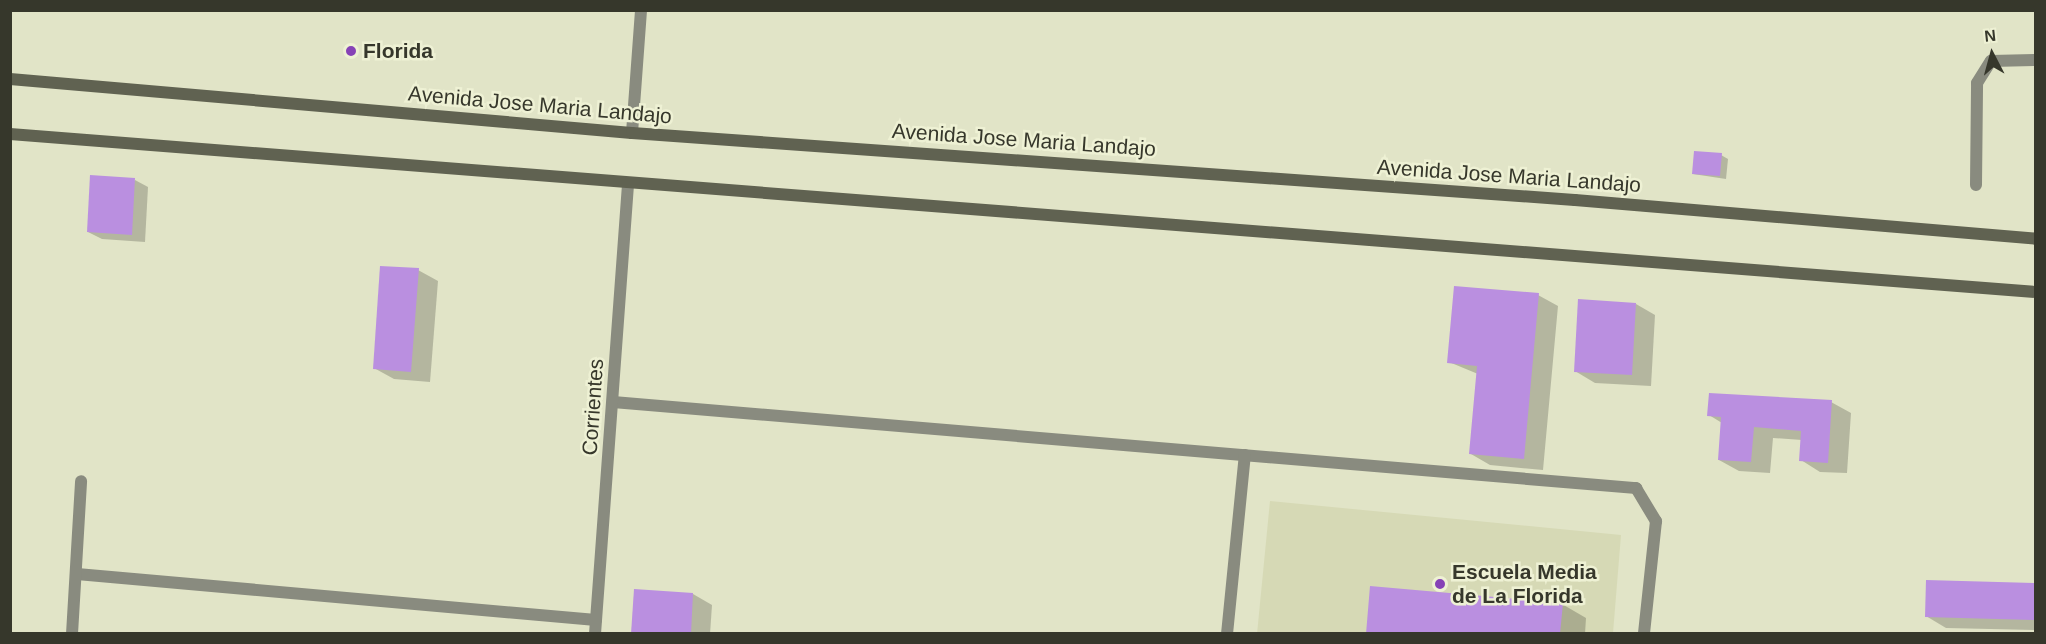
<!DOCTYPE html>
<style>
body{margin:0}
#map{position:relative;width:2046px;height:644px;overflow:hidden;background:#e1e4c7;font-family:Arial,sans-serif}
div>[style]{position:absolute}
.built>*{inset:0;background:#d6d9b5}
.shadow>*{inset:0;background:#0003}
.building>*{inset:0;background:#ba8fe0}
.lane>*{height:12px;margin:-6px;padding:0 6px;transform-origin:6px;border-radius:6px;background:#898b7f}
.street>*{height:12px;margin:-6px;padding:0 6px;transform-origin:6px;border-radius:6px;background:#898b7f}
.secondary>*{height:12px;margin:-6px;padding:0 6px;transform-origin:6px;border-radius:6px;background:#606251}
.dots>*{width:16px;height:16px;translate:-50% -50%;box-sizing:border-box;border:3px solid #eef1d4;border-radius:50%}
span{translate:-50% -50%;white-space:nowrap;text-align:center;line-height:1.15;-webkit-text-stroke:5px #eef1d4;paint-order:stroke}
.poi-label{font-size:21px;color:#36372b;font-weight:700}
.left{translate:0 -50%;text-align:left}
.street-label{font-size:21px;color:#36372b}
.frame{position:absolute;inset:0;border:12px solid #36372b;pointer-events:none}
.north{position:absolute;left:1962px;top:24px;width:60px;height:60px;-webkit-text-stroke:4px #eef1d4;paint-order:stroke;rotate:354deg;font-size:16px;font-weight:700;line-height:24px;text-align:center;color:#36372b}
.north::after{content:'';display:block;margin:auto;width:21px;height:27px;background:#36372b;clip-path:polygon(50% 0,100% 100%,50% 72%,0 100%)}
</style>
<div id="map">
<div class="built">
<div style="clip-path:polygon(1270px 501px,1621px 535px,1613px 633px,1257px 634px)"></div>
</div>
<div class="shadow">
<div style="clip-path:polygon(1721px 155px,1728px 159px,1726px 179px,1693px 174px)"></div>
<div style="clip-path:polygon(135px 180px,148px 187px,145px 242px,102px 239px,88px 232px)"></div>
<div style="clip-path:polygon(418px 270px,438px 281px,430px 382px,394px 379px,374px 368px)"></div>
<div style="clip-path:polygon(1538px 295px,1558px 306px,1543px 470px,1490px 465px,1471px 454px,1478px 374px,1449px 362px)"></div>
<div style="clip-path:polygon(1636px 304px,1655px 315px,1651px 386px,1595px 383px,1575px 371px)"></div>
<div style="clip-path:polygon(1831px 402px,1851px 413px,1847px 473px,1820px 472px,1801px 460px,1802px 440px,1773px 438px,1770px 473px,1739px 471px,1719px 460px,1722px 423px,1709px 415px)"></div>
<div style="clip-path:polygon(2036px 585px,2036px 630px,1946px 628px,1926px 616px)"></div>
<div style="clip-path:polygon(693px 594px,712px 605px,710px 634px,632px 634px)"></div>
<div style="clip-path:polygon(1562px 604px,1586px 618px,1585px 634px,1367px 634px)"></div>
</div>
<div class="building">
<div style="clip-path:polygon(1694px 151px,1722px 153px,1720px 176px,1692px 174px)"></div>
<div style="clip-path:polygon(90px 175px,135px 178px,132px 235px,87px 232px)"></div>
<div style="clip-path:polygon(380px 266px,419px 268px,411px 372px,373px 369px)"></div>
<div style="clip-path:polygon(1454px 286px,1539px 293px,1524px 459px,1469px 454px,1477px 366px,1447px 363px)"></div>
<div style="clip-path:polygon(1578px 299px,1636px 303px,1632px 375px,1574px 372px)"></div>
<div style="clip-path:polygon(1709px 393px,1832px 400px,1828px 463px,1799px 461px,1801px 431px,1754px 427px,1751px 462px,1718px 460px,1721px 417px,1707px 416px)"></div>
<div style="clip-path:polygon(1926px 580px,2036px 583px,2036px 620px,1925px 617px)"></div>
<div style="clip-path:polygon(1370px 586px,1563px 603px,1560px 634px,1366px 634px)"></div>
<div style="clip-path:polygon(634px 589px,693px 593px,691px 634px,631px 634px)"></div>
</div>
<div class="lane">
<div style="left:1976px;top:185px;width:102px;rotate:-89.4deg"></div>
<div style="left:1977px;top:83px;width:26px;rotate:-58deg"></div>
<div style="left:1991px;top:61px;width:45px;rotate:-1.3deg"></div>
</div>
<div class="street">
<div style="left:632px;top:133px;width:123px;rotate:-85.8deg"></div>
<div style="left:613px;top:402px;width:1027px;rotate:4.81deg"></div>
<div style="left:1636px;top:488px;width:39px;rotate:59deg"></div>
<div style="left:1656px;top:521px;width:114px;rotate:96.1deg"></div>
<div style="left:77px;top:574px;width:521px;rotate:5.07deg"></div>
<div style="left:72px;top:634px;width:153px;rotate:-86.6deg"></div>
<div style="left:595px;top:634px;width:452px;rotate:-85.8deg"></div>
<div style="left:1227px;top:634px;width:180px;rotate:-84.3deg"></div>
</div>
<div class="secondary">
<div style="left:10px;top:79px;width:624px;rotate:4.96deg"></div>
<div style="left:632px;top:133px;width:945px;rotate:4.06deg"></div>
<div style="left:1575px;top:200px;width:463px;rotate:4.8deg"></div>
<div style="left:10px;top:134px;width:2032px;rotate:4.46deg"></div>
</div>
<div class="dots">
<div style="left:351px;top:51px;background:#8642b6"></div>
<div style="left:1440px;top:584px;background:#8642b6"></div>
</div>
<div class="poi-label">
<span class="left" style="left:363px;top:51px">Florida</span>
<span class="left" style="left:1452px;top:584px">Escuela Media<br>de La Florida</span>
</div>
<div class="street-label">
<span style="left:540px;top:105px;rotate:5deg">Avenida Jose Maria Landajo</span>
<span style="left:1024px;top:140px;rotate:4deg">Avenida Jose Maria Landajo</span>
<span style="left:1509px;top:176px;rotate:4deg">Avenida Jose Maria Landajo</span>
<span style="left:593px;top:407px;rotate:-86deg">Corrientes</span>
</div>
<div class="frame"></div>
<div class="north">N</div>
</div>
